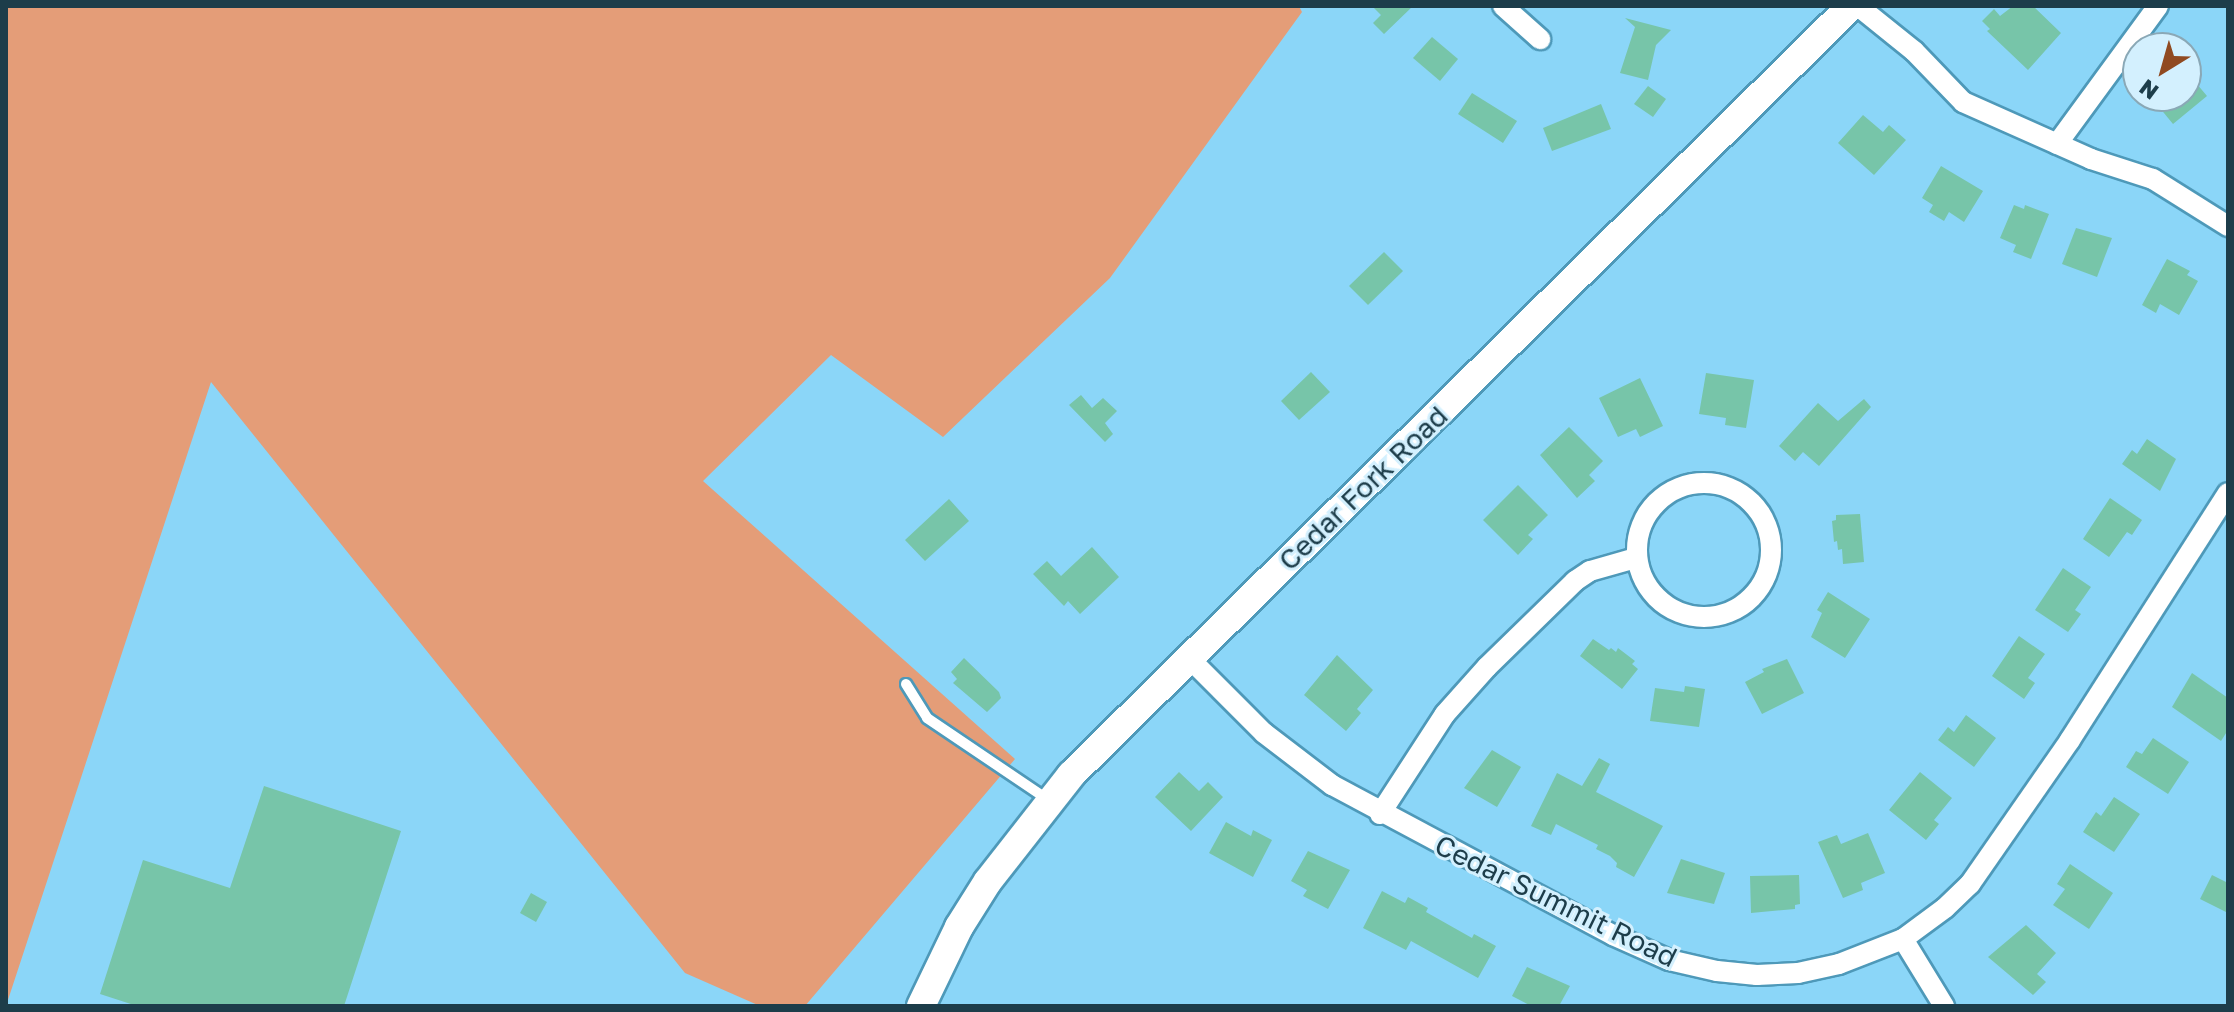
<!DOCTYPE html>
<style>
body{margin:0}
#map{position:relative;width:2234px;height:1012px;overflow:hidden;background:#8bd6f8;font-family:"Golos Text",sans-serif}
div>[style]{position:absolute}
.green>*{inset:0;background:#e49d78}
.building>*{inset:0;background:#77c5a9}
.roads{filter:drop-shadow(2px 0 #4e99b9) drop-shadow(-2px 0 #4e99b9) drop-shadow(0 2px #4e99b9) drop-shadow(0 -2px #4e99b9)}
.lane>*{height:10px;margin:-5px;padding:0 5px;transform-origin:5px;border-radius:5px;background:#fff}
.street>*{height:20px;margin:-10px;padding:0 10px;transform-origin:10px;border-radius:10px;background:#fff}
.street>.ring{margin:-10px;padding:0;box-sizing:content-box;background:none;border:20px solid #fff;border-radius:50%}
.secondary>*{height:28px;margin:-14px;padding:0 14px;transform-origin:14px;border-radius:14px;background:#fff}
span{translate:-50% -50%;white-space:nowrap;text-align:center;line-height:1.15;-webkit-text-stroke:6px #d3f0fe;paint-order:stroke}
.street-label{font-size:28px;color:#1d3d4a}
.frame{position:absolute;inset:0;border:8px solid #1d3d4a;pointer-events:none}
.north{position:absolute;left:2122px;top:32px;width:80px;height:80px;box-sizing:border-box;background:#d3f0fe;border:2px solid #8aa8b6;border-radius:50%;rotate:217deg;font-size:22px;font-weight:700;line-height:32px;text-align:center;color:#1d3d4a}
.north::after{content:'';display:block;margin:auto;width:28px;height:36px;background:#904a21;clip-path:polygon(50% 0,100% 100%,50% 72%,0 100%)}
</style>
<div id="map">
<div class="green">
<div style="clip-path:polygon(6px 6px,1299px 6px,1302px 12px,1110px 278px,943px 437px,831px 355px,703px 481px,1015px 759px,805px 1006px,760px 1006px,685px 973px,211px 382px,6px 1006px)"></div>
</div>
<div class="building">
<div style="clip-path:polygon(1372px 6px,1413px 6px,1384px 34px,1373px 23px,1381px 15px)"></div>
<div style="clip-path:polygon(2013px 6px,2033px 6px,2061px 33px,2028px 70px,1987px 31px,1990px 29px,1982px 21px,1994px 9px,2000px 16px)"></div>
<div style="clip-path:polygon(1625px 18px,1671px 30px,1656px 45px,1648px 80px,1620px 73px,1635px 27px)"></div>
<div style="clip-path:polygon(1432px 37px,1458px 59px,1440px 81px,1413px 58px)"></div>
<div style="clip-path:polygon(2186px 71px,2207px 96px,2173px 124px,2150px 96px,2186px 96px)"></div>
<div style="clip-path:polygon(1648px 86px,1666px 99px,1653px 117px,1634px 104px)"></div>
<div style="clip-path:polygon(1472px 93px,1517px 121px,1503px 143px,1458px 114px)"></div>
<div style="clip-path:polygon(1601px 104px,1611px 129px,1552px 151px,1543px 128px)"></div>
<div style="clip-path:polygon(1863px 115px,1883px 132px,1889px 125px,1906px 140px,1874px 175px,1838px 143px)"></div>
<div style="clip-path:polygon(1941px 166px,1983px 191px,1964px 222px,1949px 212px,1944px 221px,1929px 212px,1933px 205px,1922px 198px)"></div>
<div style="clip-path:polygon(2014px 205px,2024px 209px,2025px 205px,2049px 214px,2031px 259px,2013px 252px,2016px 245px,2000px 238px)"></div>
<div style="clip-path:polygon(2076px 228px,2112px 238px,2097px 277px,2062px 264px)"></div>
<div style="clip-path:polygon(1384px 252px,1403px 271px,1368px 305px,1349px 286px)"></div>
<div style="clip-path:polygon(2167px 259px,2190px 271px,2187px 275px,2198px 281px,2179px 315px,2160px 304px,2156px 313px,2142px 305px)"></div>
<div style="clip-path:polygon(1311px 372px,1330px 392px,1299px 420px,1281px 401px)"></div>
<div style="clip-path:polygon(1706px 373px,1754px 380px,1746px 428px,1725px 425px,1726px 418px,1699px 414px)"></div>
<div style="clip-path:polygon(1640px 378px,1663px 426px,1640px 437px,1636px 429px,1618px 437px,1599px 398px)"></div>
<div style="clip-path:polygon(1081px 395px,1092px 408px,1103px 398px,1117px 411px,1105px 423px,1113px 434px,1105px 442px,1069px 405px)"></div>
<div style="clip-path:polygon(1864px 399px,1871px 407px,1819px 466px,1803px 452px,1795px 461px,1779px 446px,1818px 403px,1838px 421px)"></div>
<div style="clip-path:polygon(1569px 427px,1603px 461px,1589px 475px,1595px 481px,1577px 498px,1540px 455px)"></div>
<div style="clip-path:polygon(2147px 439px,2176px 459px,2160px 491px,2122px 464px,2132px 450px,2137px 454px)"></div>
<div style="clip-path:polygon(1518px 485px,1548px 515px,1528px 535px,1533px 539px,1518px 555px,1483px 520px)"></div>
<div style="clip-path:polygon(2110px 498px,2142px 520px,2132px 535px,2127px 532px,2109px 557px,2083px 539px)"></div>
<div style="clip-path:polygon(949px 499px,969px 521px,925px 561px,905px 540px)"></div>
<div style="clip-path:polygon(1860px 514px,1864px 562px,1843px 564px,1842px 549px,1838px 550px,1837px 541px,1834px 542px,1832px 521px,1836px 520px,1836px 515px)"></div>
<div style="clip-path:polygon(1092px 547px,1119px 577px,1080px 614px,1068px 601px,1064px 606px,1033px 574px,1047px 561px,1061px 576px)"></div>
<div style="clip-path:polygon(2063px 568px,2091px 587px,2075px 610px,2081px 614px,2068px 632px,2035px 610px)"></div>
<div style="clip-path:polygon(1828px 592px,1870px 619px,1845px 658px,1811px 637px,1822px 613px,1817px 610px)"></div>
<div style="clip-path:polygon(2019px 636px,2045px 654px,2028px 678px,2035px 683px,2024px 699px,1992px 676px)"></div>
<div style="clip-path:polygon(1593px 639px,1609px 650px,1611px 648px,1616px 652px,1618px 648px,1635px 661px,1632px 664px,1638px 669px,1622px 689px,1580px 656px)"></div>
<div style="clip-path:polygon(1337px 655px,1373px 690px,1357px 709px,1361px 713px,1346px 731px,1304px 695px)"></div>
<div style="clip-path:polygon(964px 658px,999px 692px,1001px 698px,987px 712px,953px 683px,957px 679px,951px 672px)"></div>
<div style="clip-path:polygon(1787px 659px,1804px 693px,1762px 714px,1745px 682px,1764px 672px,1762px 669px)"></div>
<div style="clip-path:polygon(2192px 673px,2228px 698px,2228px 730px,2221px 741px,2172px 707px)"></div>
<div style="clip-path:polygon(1685px 686px,1705px 689px,1699px 727px,1650px 721px,1655px 688px,1684px 692px)"></div>
<div style="clip-path:polygon(1966px 715px,1996px 738px,1974px 767px,1938px 740px,1948px 727px,1954px 732px)"></div>
<div style="clip-path:polygon(2153px 738px,2189px 762px,2168px 794px,2126px 767px,2136px 751px,2142px 754px)"></div>
<div style="clip-path:polygon(1492px 750px,1521px 767px,1497px 807px,1464px 788px)"></div>
<div style="clip-path:polygon(1599px 758px,1610px 764px,1596px 792px,1663px 826px,1634px 877px,1616px 867px,1617px 863px,1610px 856px,1596px 849px,1598px 845px,1556px 824px,1551px 835px,1531px 826px,1557px 773px,1582px 786px)"></div>
<div style="clip-path:polygon(1179px 772px,1199px 791px,1208px 782px,1223px 797px,1191px 831px,1155px 797px)"></div>
<div style="clip-path:polygon(1920px 772px,1952px 798px,1934px 820px,1939px 824px,1926px 840px,1889px 810px)"></div>
<div style="clip-path:polygon(264px 786px,401px 831px,344px 1006px,137px 1006px,100px 994px,143px 860px,230px 888px)"></div>
<div style="clip-path:polygon(2114px 797px,2140px 814px,2114px 852px,2083px 832px,2096px 812px,2101px 816px)"></div>
<div style="clip-path:polygon(1226px 822px,1251px 836px,1253px 830px,1272px 840px,1253px 877px,1209px 853px)"></div>
<div style="clip-path:polygon(1868px 833px,1885px 873px,1861px 883px,1863px 890px,1843px 898px,1818px 842px,1837px 835px,1841px 844px)"></div>
<div style="clip-path:polygon(1308px 851px,1350px 870px,1328px 909px,1303px 896px,1307px 890px,1291px 881px)"></div>
<div style="clip-path:polygon(1681px 859px,1725px 873px,1714px 904px,1667px 893px)"></div>
<div style="clip-path:polygon(2070px 864px,2113px 893px,2089px 929px,2053px 905px,2065px 889px,2057px 884px)"></div>
<div style="clip-path:polygon(1799px 875px,1800px 904px,1795px 905px,1795px 909px,1751px 913px,1750px 876px)"></div>
<div style="clip-path:polygon(2212px 875px,2228px 883px,2228px 913px,2200px 899px)"></div>
<div style="clip-path:polygon(1382px 891px,1405px 903px,1408px 897px,1428px 908px,1426px 912px,1472px 938px,1474px 934px,1496px 946px,1478px 978px,1411px 941px,1406px 950px,1363px 928px)"></div>
<div style="clip-path:polygon(531px 893px,547px 902px,536px 922px,520px 913px)"></div>
<div style="clip-path:polygon(2026px 925px,2056px 953px,2037px 974px,2046px 982px,2033px 995px,1988px 957px)"></div>
<div style="clip-path:polygon(1527px 967px,1570px 986px,1559px 1006px,1531px 1006px,1512px 996px)"></div>
</div>
<div class="roads">
<div class="lane">
<div style="left:906px;top:684px;width:40px;rotate:58deg"></div>
<div style="left:927px;top:718px;width:145px;rotate:34deg"></div>
</div>
<div class="street">
<div style="left:1503px;top:6px;width:50px;rotate:41.7deg"></div>
<div style="left:1858px;top:6px;width:72px;rotate:38.8deg"></div>
<div style="left:1914px;top:51px;width:71px;rotate:46.1deg"></div>
<div style="left:1963px;top:102px;width:140px;rotate:24deg"></div>
<div style="left:2091px;top:159px;width:65px;rotate:17.9deg"></div>
<div style="left:2153px;top:179px;width:89px;rotate:32.1deg"></div>
<div style="left:2057px;top:144px;width:171px;rotate:-53.8deg"></div>
<div class="ring" style="left:1637px;top:483px;width:114px;height:114px"></div>
<div style="left:1189px;top:658px;width:106px;rotate:45deg"></div>
<div style="left:1264px;top:733px;width:86px;rotate:37.4deg"></div>
<div style="left:1332px;top:785px;width:319px;rotate:28.1deg"></div>
<div style="left:1613px;top:935px;width:61px;rotate:24.1deg"></div>
<div style="left:1669px;top:960px;width:49px;rotate:12.9deg"></div>
<div style="left:1717px;top:971px;width:40px;rotate:5.7deg"></div>
<div style="left:1757px;top:975px;width:41px;rotate:-2.8deg"></div>
<div style="left:1798px;top:973px;width:42px;rotate:-12.4deg"></div>
<div style="left:1839px;top:964px;width:69px;rotate:-21.3deg"></div>
<div style="left:1903px;top:939px;width:52px;rotate:-36.4deg"></div>
<div style="left:1945px;top:908px;width:35px;rotate:-44deg"></div>
<div style="left:1970px;top:884px;width:175px;rotate:-55.2deg"></div>
<div style="left:2070px;top:740px;width:293px;rotate:-57.4deg"></div>
<div style="left:1380px;top:814px;width:119px;rotate:-57deg"></div>
<div style="left:1445px;top:714px;width:63px;rotate:-48.2deg"></div>
<div style="left:1487px;top:667px;width:123px;rotate:-44.3deg"></div>
<div style="left:1575px;top:581px;width:18px;rotate:-34deg"></div>
<div style="left:1590px;top:571px;width:48px;rotate:-15.8deg"></div>
<div style="left:1903px;top:939px;width:79px;rotate:58.5deg"></div>
</div>
<div class="secondary">
<div style="left:921px;top:1006px;width:88px;rotate:-64.3deg"></div>
<div style="left:959px;top:927px;width:54px;rotate:-57.8deg"></div>
<div style="left:988px;top:881px;width:135px;rotate:-51.9deg"></div>
<div style="left:1071px;top:775px;width:1095px;rotate:-44.59deg"></div>
</div>
</div>
<div class="street-label">
<span style="left:1363px;top:488px;rotate:-44deg">Cedar Fork Road</span>
<span style="left:1556px;top:901px;rotate:26deg">Cedar Summit Road</span>
</div>
<div class="frame"></div>
<div class="north">N</div>
</div>
